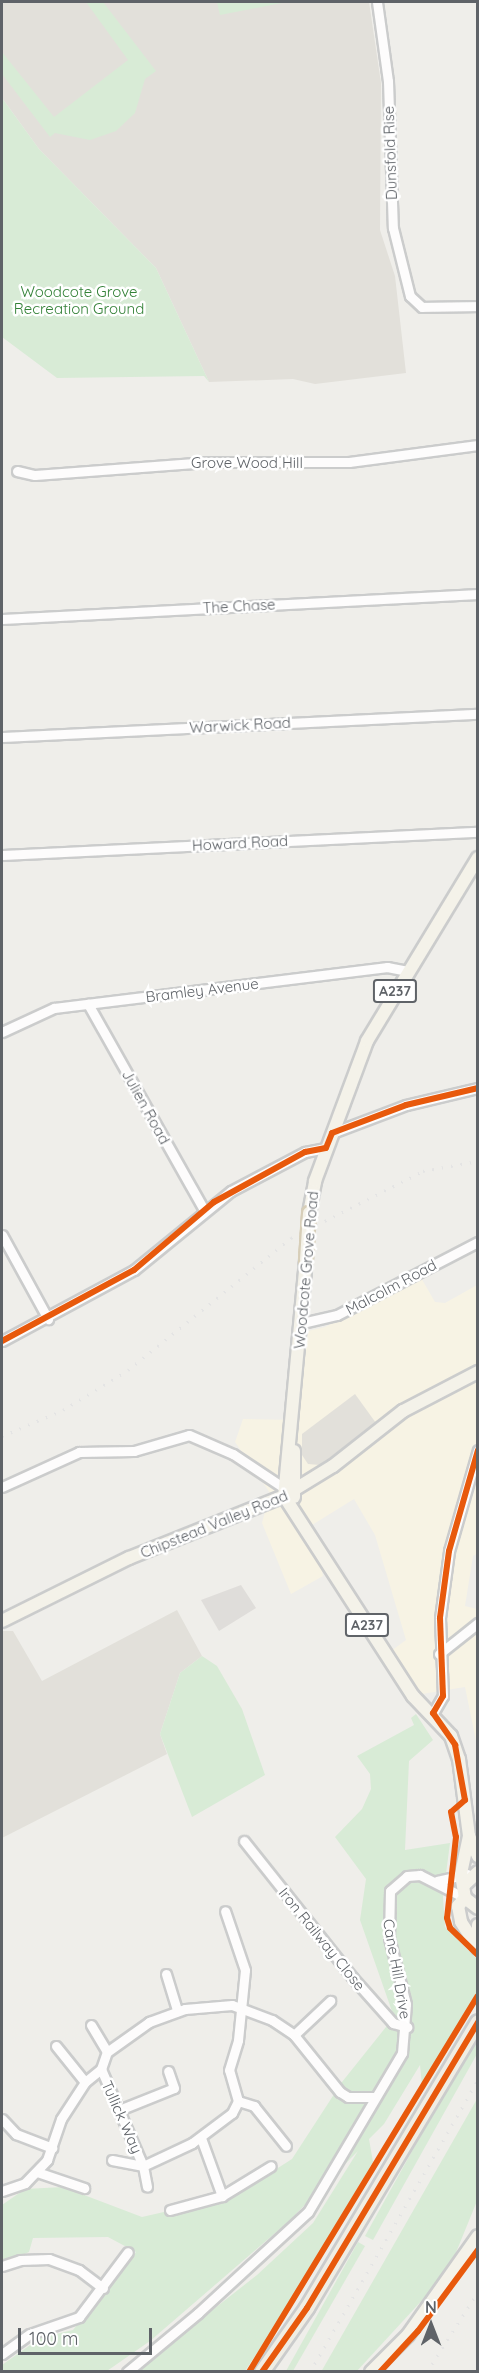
<!DOCTYPE html>
<style>
body{margin:0}
#map{position:relative;width:479px;height:2373px;overflow:hidden;background:#efeeea;font-family:Quicksand,sans-serif}
div>[style]{position:absolute}
.commercial>*{inset:0;background:#f7f3e4}
.industrial>*{inset:0;background:#dfddda}
.education>*{inset:0;background:#e2e0da}
.green>*{inset:0;background:#d8ebd6}
.roads{filter:drop-shadow(2px 0 #cbcccc) drop-shadow(-2px 0 #cbcccc) drop-shadow(0 2px #cbcccc) drop-shadow(0 -2px #cbcccc)}
.minor>*{height:9px;margin:-4.5px;padding:0 4.5px;transform-origin:4.5px;border-radius:4.5px;background:#fdfcfc}
.major>*{height:12px;margin:-6px;padding:0 6px;transform-origin:6px;border-radius:6px;background:#f4f2e9}
.highway>*{height:14px;margin:-7px;padding:0 7px;transform-origin:7px;border-radius:7px;background:#f0ede3}
.rail>*{height:3px;margin-top:-1.5px;transform-origin:0;background:repeating-linear-gradient(90deg,#e4e4e4 0 1.5px,transparent 0 9.5px)}
.bridges{filter:drop-shadow(2px 0 #d7ceb8) drop-shadow(-2px 0 #d7ceb8) drop-shadow(0 2px #d7ceb8) drop-shadow(0 -2px #d7ceb8)}
.major-bridge>*{height:12px;margin:-6px;padding:0 6px;transform-origin:6px;border-radius:6px;background:#f4f2e9}
.cycleway>*{height:6px;margin:-3px;padding:0 3px;transform-origin:3px;border-radius:3px;background:#e8590c}
span{translate:-50% -50%;white-space:nowrap;text-align:center;line-height:1.15;-webkit-text-stroke:5px #fff;paint-order:stroke}
.shield-label span{padding:2px 4px;background:#fff;border:2px solid;border-radius:4px;-webkit-text-stroke-width:0}
.shield-label{font-size:14px;color:#5f6368;font-weight:700}
.street-label{font-size:15px;color:#5f6368}
.park-label{font-size:15px;color:#348238}
.frame{position:absolute;inset:0;border:3px solid #5f6368;pointer-events:none}
.north{position:absolute;left:401px;top:2295px;width:60px;height:60px;-webkit-text-stroke:4px #fff;paint-order:stroke;rotate:0deg;font-size:16px;font-weight:700;line-height:24px;text-align:center;color:#5f6368}
.north::after{content:'';display:block;margin:auto;width:21px;height:27px;background:#5f6368;clip-path:polygon(50% 0,100% 100%,50% 72%,0 100%)}
.scale{position:absolute;left:18px;top:2328px;width:134px;height:27px;box-sizing:border-box;border:3px solid #5f6368;border-top:0;padding-left:8px;font-size:18px;line-height:21px;white-space:nowrap;color:#5f6368;-webkit-text-stroke:4px #fff;paint-order:stroke}
</style>
<div id="map">
<div class="commercial">
<div style="clip-path:polygon(420px 1276px,435px 1302px,445px 1303px,477px 1285px,478px 1553px,473px 1556px,465px 1606px,477px 1609px,477px 1746px,465px 1687px,422px 1694px,391px 1651px,406px 1640px,375px 1535px,354px 1499px,312px 1525px,323px 1576px,291px 1594px,262px 1523px,270px 1493px,235px 1442px,243px 1419px,298px 1420px,308px 1331px,325px 1327px)"></div>
</div>
<div class="industrial">
<div style="clip-path:polygon(241px 1585px,256px 1608px,219px 1631px,201px 1600px)"></div>
</div>
<div class="education">
<div style="clip-path:polygon(2px 2px,369px 2px,381px 83px,380px 230px,395px 276px,406px 373px,315px 384px,293px 379px,209px 382px,156px 268px,39px 149px,2px 98px)"></div>
<div style="clip-path:polygon(355px 1394px,376px 1423px,320px 1465px,308px 1464px,302px 1455px,302px 1434px)"></div>
<div style="clip-path:polygon(177px 1610px,202px 1656px,180px 1673px,160px 1734px,167px 1754px,2px 1838px,2px 1631px,13px 1631px,42px 1681px)"></div>
</div>
<div class="green">
<div style="clip-path:polygon(86px 2px,103px 2px,156px 71px,145px 79px,135px 113px,116px 131px,90px 140px,55px 133px,50px 137px,2px 74px,2px 52px,54px 117px,128px 60px)"></div>
<div style="clip-path:polygon(217px 2px,287px 2px,220px 15px)"></div>
<div style="clip-path:polygon(2px 98px,39px 149px,156px 268px,209px 382px,204px 376px,57px 378px,2px 337px)"></div>
<div style="clip-path:polygon(202px 1656px,217px 1666px,242px 1709px,265px 1775px,192px 1817px,160px 1734px,180px 1673px)"></div>
<div style="clip-path:polygon(416px 1714px,433px 1740px,409px 1761px,405px 1850px,450px 1843px,443px 1897px,445px 1927px,477px 1959px,477px 1996px,422px 2086px,420px 2065px,384px 2124px,369px 2139px,373px 2162px,279px 2320px,245px 2371px,135px 2371px,257px 2275px,313px 2223px,358px 2151px,288px 2222px,150px 2341px,107px 2371px,2px 2371px,2px 2365px,40px 2338px,73px 2330px,136px 2252px,108px 2237px,33px 2238px,29px 2252px,2px 2264px,2px 2205px,25px 2189px,63px 2187px,142px 2217px,234px 2196px,292px 2159px,342px 2082px,394px 2017px,360px 1920px,366px 1879px,335px 1837px,362px 1809px,371px 1789px,370px 1774px,357px 1756px,414px 1725px,411px 1718px)"></div>
<div style="clip-path:polygon(477px 2034px,477px 2054px,373px 2240px,365px 2236px)"></div>
<div style="clip-path:polygon(477px 2099px,477px 2201px,448px 2272px,357px 2371px,321px 2372px)"></div>
<div style="clip-path:polygon(358px 2242px,365px 2246px,293px 2371px,286px 2371px)"></div>
</div>
<div class="roads">
<div class="minor">
<div style="left:377px;top:2px;width:80px;rotate:82.1deg"></div>
<div style="left:388px;top:81px;width:147px;rotate:88.1deg"></div>
<div style="left:393px;top:228px;width:70px;rotate:76deg"></div>
<div style="left:410px;top:296px;width:16px;rotate:43deg"></div>
<div style="left:422px;top:307px;width:56px;rotate:-1deg"></div>
<div style="left:17px;top:471px;width:18px;rotate:13deg"></div>
<div style="left:35px;top:475px;width:173px;rotate:-4.3deg"></div>
<div style="left:208px;top:462px;width:141px"></div>
<div style="left:349px;top:462px;width:130px;rotate:-7.5deg"></div>
<div style="left:2px;top:619px;width:477px;rotate:-3deg"></div>
<div style="left:2px;top:737px;width:477px;rotate:-2.8deg"></div>
<div style="left:2px;top:855px;width:477px;rotate:-2.8deg"></div>
<div style="left:88px;top:1004px;width:236px;rotate:60.6deg"></div>
<div style="left:2px;top:1032px;width:57px;rotate:-24.8deg"></div>
<div style="left:54px;top:1008px;width:336px;rotate:-7deg"></div>
<div style="left:387px;top:967px;width:21px;rotate:11deg"></div>
<div style="left:332px;top:1133px;width:79px;rotate:-20.7deg"></div>
<div style="left:406px;top:1105px;width:74px;rotate:-13.3deg"></div>
<div style="left:2px;top:1235px;width:96px;rotate:61.3deg"></div>
<div style="left:302px;top:1323px;width:36px;rotate:-13deg"></div>
<div style="left:337px;top:1315px;width:159px;rotate:-27.4deg"></div>
<div style="left:2px;top:1341px;width:150px;rotate:-28.3deg"></div>
<div style="left:134px;top:1270px;width:125px;rotate:-39.2deg"></div>
<div style="left:231px;top:1191px;width:84px;rotate:-27.8deg"></div>
<div style="left:305px;top:1152px;width:21px;rotate:-11deg"></div>
<div style="left:2px;top:1487px;width:85px;rotate:-24.4deg"></div>
<div style="left:79px;top:1452px;width:55px;rotate:-1deg"></div>
<div style="left:134px;top:1451px;width:57px;rotate:-16.2deg"></div>
<div style="left:189px;top:1435px;width:48px;rotate:23.4deg"></div>
<div style="left:233px;top:1454px;width:61px;rotate:33.7deg"></div>
<div style="left:439px;top:1654px;width:50px;rotate:-38.5deg"></div>
<div style="left:433px;top:1713px;width:20px;rotate:-60deg"></div>
<div style="left:443px;top:1696px;width:78px;rotate:-92.2deg"></div>
<div style="left:440px;top:1618px;width:68px;rotate:-82.3deg"></div>
<div style="left:449px;top:1551px;width:105px;rotate:-74deg"></div>
<div style="left:244px;top:1841px;width:174px;rotate:51.5deg"></div>
<div style="left:352px;top:1977px;width:62px;rotate:48.3deg"></div>
<div style="left:393px;top:2023px;width:15px;rotate:16deg"></div>
<div style="left:437px;top:1881px;width:31px;rotate:-13deg"></div>
<div style="left:166px;top:1974px;width:39px;rotate:73deg"></div>
<div style="left:91px;top:2025px;width:31px;rotate:59deg"></div>
<div style="left:294px;top:2035px;width:50px;rotate:-43.4deg"></div>
<div style="left:56px;top:2046px;width:46px;rotate:51.1deg"></div>
<div style="left:101px;top:2069px;width:106px;rotate:66.6deg"></div>
<div style="left:143px;top:2166px;width:54px;rotate:-25.1deg"></div>
<div style="left:192px;top:2143px;width:50px;rotate:-36.9deg"></div>
<div style="left:232px;top:2113px;width:13px;rotate:-63deg"></div>
<div style="left:238px;top:2101px;width:32px;rotate:-106deg"></div>
<div style="left:229px;top:2070px;width:31px;rotate:-73deg"></div>
<div style="left:238px;top:2040px;width:70px;rotate:-84.3deg"></div>
<div style="left:245px;top:1970px;width:62px;rotate:-108.7deg"></div>
<div style="left:238px;top:2101px;width:17px;rotate:17deg"></div>
<div style="left:254px;top:2106px;width:51px;rotate:51.3deg"></div>
<div style="left:119px;top:2110px;width:59px;rotate:-21.8deg"></div>
<div style="left:174px;top:2088px;width:18px;rotate:-109deg"></div>
<div style="left:2px;top:2119px;width:21px;rotate:47deg"></div>
<div style="left:16px;top:2134px;width:39px;rotate:21deg"></div>
<div style="left:201px;top:2138px;width:62px;rotate:70.1deg"></div>
<div style="left:112px;top:2160px;width:32px;rotate:11deg"></div>
<div style="left:143px;top:2166px;width:21px;rotate:79deg"></div>
<div style="left:37px;top:2172px;width:50px;rotate:18.8deg"></div>
<div style="left:2px;top:2191px;width:24px;rotate:-19deg"></div>
<div style="left:25px;top:2183px;width:32px;rotate:-46deg"></div>
<div style="left:47px;top:2160px;width:43px;rotate:-71.1deg"></div>
<div style="left:61px;top:2119px;width:44px;rotate:-57deg"></div>
<div style="left:85px;top:2082px;width:21px;rotate:-39deg"></div>
<div style="left:101px;top:2069px;width:18px;rotate:-71deg"></div>
<div style="left:107px;top:2052px;width:52px;rotate:-35.5deg"></div>
<div style="left:149px;top:2022px;width:38px;rotate:-20deg"></div>
<div style="left:185px;top:2009px;width:47px;rotate:-4.9deg"></div>
<div style="left:232px;top:2005px;width:43px;rotate:20.6deg"></div>
<div style="left:272px;top:2020px;width:27px;rotate:34deg"></div>
<div style="left:294px;top:2035px;width:73px;rotate:51.1deg"></div>
<div style="left:340px;top:2092px;width:9px;rotate:32deg"></div>
<div style="left:348px;top:2097px;width:26px"></div>
<div style="left:170px;top:2210px;width:54px;rotate:-15.1deg"></div>
<div style="left:222px;top:2196px;width:57px;rotate:-31.5deg"></div>
<div style="left:2px;top:2266px;width:19px;rotate:-18deg"></div>
<div style="left:20px;top:2260px;width:29px;rotate:-2deg"></div>
<div style="left:49px;top:2259px;width:32px;rotate:20deg"></div>
<div style="left:79px;top:2270px;width:30px;rotate:37deg"></div>
<div style="left:2px;top:2354px;width:34px;rotate:-36deg"></div>
<div style="left:30px;top:2334px;width:52px;rotate:-19.1deg"></div>
<div style="left:79px;top:2317px;width:81px;rotate:-53deg"></div>
<div style="left:127px;top:2372px;width:92px;rotate:-39.7deg"></div>
<div style="left:198px;top:2313px;width:149px;rotate:-42.6deg"></div>
<div style="left:308px;top:2212px;width:185px;rotate:-59.4deg"></div>
<div style="left:402px;top:2053px;width:49px;rotate:-85.3deg"></div>
<div style="left:406px;top:2004px;width:68px;rotate:-104.4deg"></div>
<div style="left:389px;top:1938px;width:47px;rotate:-88.8deg"></div>
<div style="left:390px;top:1891px;width:23px;rotate:-41deg"></div>
<div style="left:407px;top:1876px;width:13px;rotate:-4deg"></div>
<div style="left:420px;top:1875px;width:51px;rotate:27.1deg"></div>
</div>
<div class="major">
<div style="left:309px;top:1213px;width:33px;rotate:-79deg"></div>
<div style="left:315px;top:1181px;width:149px;rotate:-69.6deg"></div>
<div style="left:367px;top:1041px;width:214px;rotate:-58.8deg"></div>
<div style="left:306px;top:1260px;width:237px;rotate:95.3deg"></div>
<div style="left:284px;top:1496px;width:238px;rotate:57.2deg"></div>
<div style="left:413px;top:1696px;width:55px;rotate:46.5deg"></div>
<div style="left:451px;top:1736px;width:24px;rotate:71deg"></div>
<div style="left:459px;top:1759px;width:78px;rotate:82.6deg"></div>
<div style="left:469px;top:1836px;width:22px;rotate:66deg"></div>
<div style="left:294px;top:1451px;width:46px;rotate:90deg"></div>
<div style="left:2px;top:1621px;width:142px;rotate:-26.4deg"></div>
<div style="left:129px;top:1558px;width:167px;rotate:-21.8deg"></div>
<div style="left:284px;top:1496px;width:57px;rotate:-31.5deg"></div>
<div style="left:333px;top:1466px;width:89px;rotate:-38.2deg"></div>
<div style="left:403px;top:1411px;width:85px;rotate:-27.5deg"></div>
<div style="left:469px;top:1836px;width:40px;rotate:102deg"></div>
<div style="left:461px;top:1875px;width:23px;rotate:80deg"></div>
<div style="left:465px;top:1898px;width:16px;rotate:38deg"></div>
<div style="left:464px;top:1885px;width:19px;rotate:-43deg"></div>
<div style="left:465px;top:1898px;width:11px;rotate:131deg"></div>
<div style="left:458px;top:1906px;width:16px;rotate:79deg"></div>
<div style="left:461px;top:1922px;width:31px;rotate:57deg"></div>
<div style="left:478px;top:1925px;width:5px;rotate:90deg"></div>
<div style="left:371px;top:2372px;width:52px;rotate:-45deg"></div>
<div style="left:408px;top:2335px;width:121px;rotate:-54.7deg"></div>
</div>
<div class="highway">
<div style="left:262px;top:2372px;width:78px;rotate:-54.9deg"></div>
<div style="left:307px;top:2308px;width:333px;rotate:-59.1deg"></div>
</div>
</div>
<div class="rail">
<div style="left:2px;top:1436px;width:66px;rotate:-23.1deg"></div>
<div style="left:63px;top:1410px;width:76px;rotate:-31.6deg"></div>
<div style="left:128px;top:1370px;width:210px;rotate:-39deg"></div>
<div style="left:291px;top:1238px;width:148px;rotate:-26.9deg"></div>
<div style="left:423px;top:1171px;width:56px;rotate:-10.3deg"></div>
<div style="left:310px;top:2372px;width:337px;rotate:-60.1deg"></div>
<div style="left:427px;top:2372px;width:95px;rotate:-57.5deg"></div>
</div>
<div class="bridges">
<div class="major-bridge">
<div style="left:306px;top:1260px;width:47px;rotate:-86.3deg"></div>
</div>
</div>
<div class="cycleway">
<div style="left:2px;top:1341px;width:150px;rotate:-28.3deg"></div>
<div style="left:134px;top:1270px;width:105px;rotate:-40.4deg"></div>
<div style="left:214px;top:1202px;width:104px;rotate:-28.8deg"></div>
<div style="left:305px;top:1152px;width:21px;rotate:-11deg"></div>
<div style="left:326px;top:1148px;width:16px;rotate:-68deg"></div>
<div style="left:332px;top:1133px;width:79px;rotate:-20.7deg"></div>
<div style="left:406px;top:1105px;width:74px;rotate:-13.3deg"></div>
<div style="left:478px;top:1450px;width:105px;rotate:106deg"></div>
<div style="left:449px;top:1551px;width:68px;rotate:97.7deg"></div>
<div style="left:440px;top:1618px;width:78px;rotate:87.8deg"></div>
<div style="left:443px;top:1696px;width:20px;rotate:120deg"></div>
<div style="left:433px;top:1713px;width:39px;rotate:55deg"></div>
<div style="left:455px;top:1745px;width:56px;rotate:79.7deg"></div>
<div style="left:465px;top:1800px;width:18px;rotate:139deg"></div>
<div style="left:451px;top:1812px;width:25px;rotate:79deg"></div>
<div style="left:456px;top:1837px;width:81px;rotate:96.3deg"></div>
<div style="left:447px;top:1918px;width:10px;rotate:73deg"></div>
<div style="left:450px;top:1928px;width:39px;rotate:44deg"></div>
<div style="left:249px;top:2372px;width:440px;rotate:-58.7deg"></div>
<div style="left:262px;top:2372px;width:78px;rotate:-54.9deg"></div>
<div style="left:307px;top:2308px;width:333px;rotate:-59.1deg"></div>
<div style="left:380px;top:2372px;width:56px;rotate:-47.2deg"></div>
<div style="left:418px;top:2331px;width:101px;rotate:-53.5deg"></div>
</div>
<div class="shield-label">
<span style="left:395px;top:991px">A237</span>
<span style="left:367px;top:1625px">A237</span>
</div>
<div class="street-label">
<span style="left:390px;top:153px;rotate:-92deg">Dunsfold Rise</span>
<span style="left:247px;top:463px">Grove Wood Hill</span>
<span style="left:239px;top:606px;rotate:-3deg">The Chase</span>
<span style="left:240px;top:725px;rotate:-3deg">Warwick Road</span>
<span style="left:240px;top:843px;rotate:-3deg">Howard Road</span>
<span style="left:202px;top:990px;rotate:-7deg">Bramley Avenue</span>
<span style="left:146px;top:1107px;rotate:61deg">Julien Road</span>
<span style="left:306px;top:1270px;rotate:-85deg">Woodcote Grove Road</span>
<span style="left:391px;top:1287px;rotate:-28deg">Malcolm Road</span>
<span style="left:214px;top:1524px;rotate:-22deg">Chipstead Valley Road</span>
<span style="left:322px;top:1939px;rotate:51deg">Iron Railway Close</span>
<span style="left:397px;top:1969px;rotate:80deg">Cane Hill Drive</span>
<span style="left:122px;top:2117px;rotate:66deg">Tullick Way</span>
</div>
<div class="park-label">
<span style="left:79px;top:300px">Woodcote Grove<br>Recreation Ground</span>
</div>
<div class="frame"></div>
<div class="north">N</div>
<div class="scale">100 m</div>
</div>
